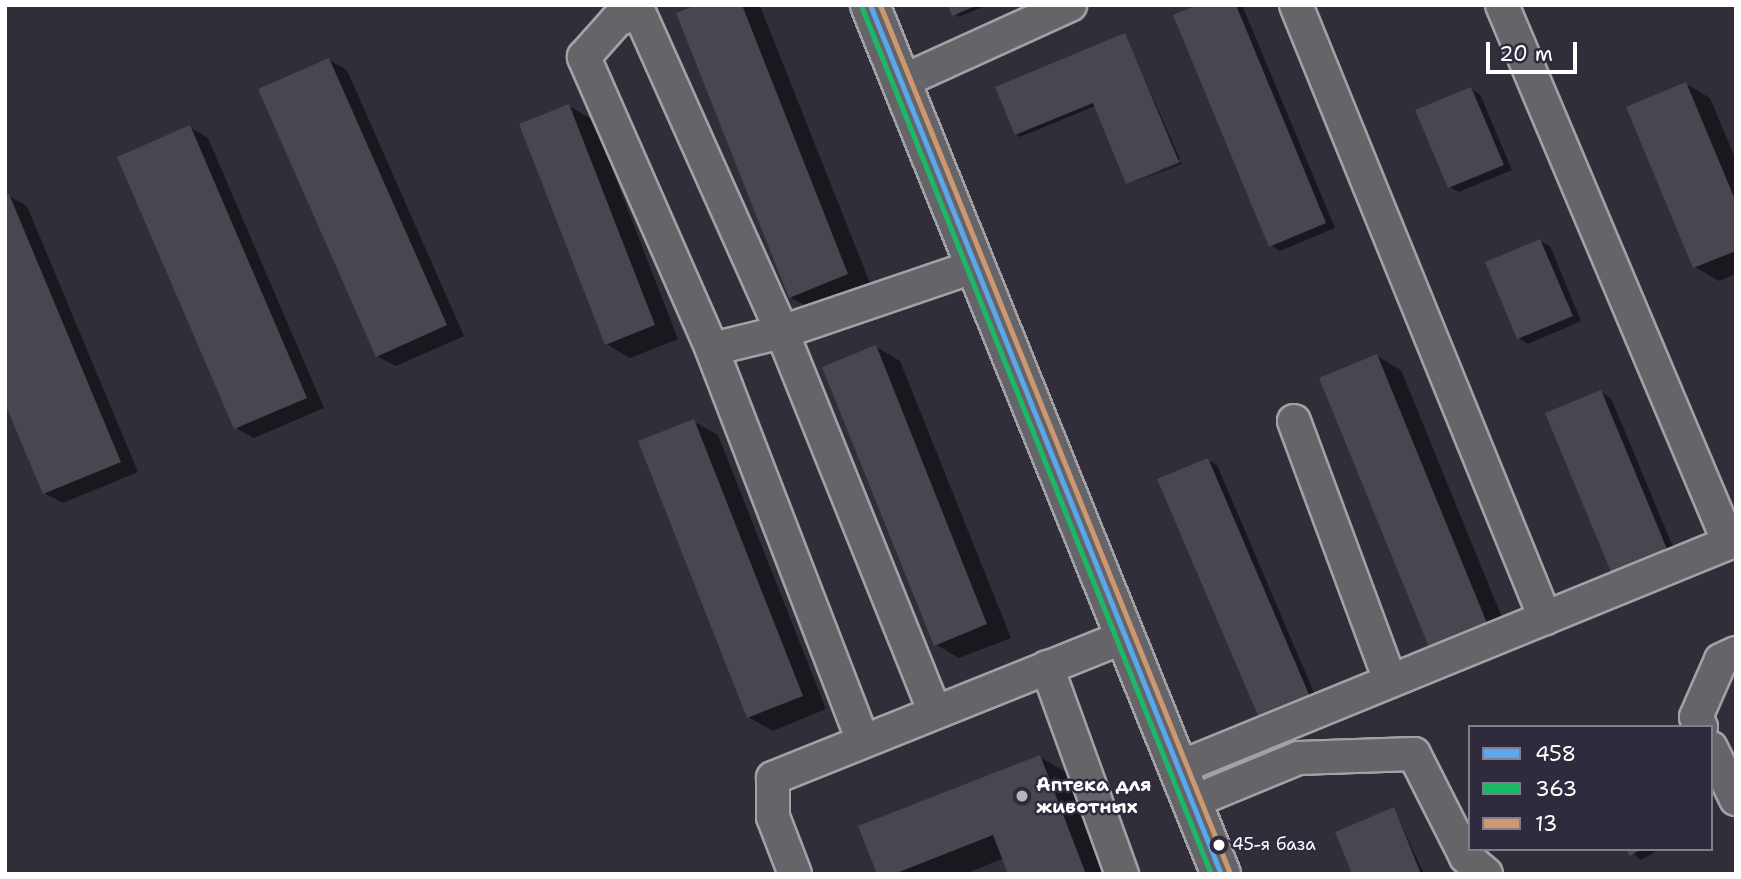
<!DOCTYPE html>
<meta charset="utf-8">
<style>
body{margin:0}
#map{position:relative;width:1741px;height:879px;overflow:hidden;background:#312e39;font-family:"Shantell Sans",sans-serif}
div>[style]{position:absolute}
.shadow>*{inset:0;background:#0007}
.building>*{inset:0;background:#48464e}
.roads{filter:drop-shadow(2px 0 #a2a1a6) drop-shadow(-2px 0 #a2a1a6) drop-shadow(0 2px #a2a1a6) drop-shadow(0 -2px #a2a1a6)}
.minor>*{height:32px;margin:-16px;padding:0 16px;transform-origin:16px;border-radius:16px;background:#656469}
.major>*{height:38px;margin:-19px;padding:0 19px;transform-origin:19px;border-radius:19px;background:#656469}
.bus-1>*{height:5px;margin:-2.5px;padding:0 2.5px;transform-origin:2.5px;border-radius:2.5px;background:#5aa8eb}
.bus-2>*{height:5px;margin:-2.5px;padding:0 2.5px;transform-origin:2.5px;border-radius:2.5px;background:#1ab867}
.bus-3>*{height:5px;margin:-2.5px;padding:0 2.5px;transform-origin:2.5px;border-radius:2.5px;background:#cd976f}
.dots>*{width:19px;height:19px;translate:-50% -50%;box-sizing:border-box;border:4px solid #2f2a3d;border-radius:50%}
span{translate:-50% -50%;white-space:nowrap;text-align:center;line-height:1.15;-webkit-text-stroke:5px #2f2a3d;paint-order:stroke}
.bus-label{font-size:17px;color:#fff}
.left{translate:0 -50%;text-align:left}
.poi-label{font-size:19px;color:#fff;font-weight:700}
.frame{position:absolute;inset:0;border:7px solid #fff;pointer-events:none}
.legend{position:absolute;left:1468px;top:725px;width:245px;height:126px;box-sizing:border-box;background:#2f2a3d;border:2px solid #827f8b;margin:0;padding:9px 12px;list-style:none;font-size:21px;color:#fff}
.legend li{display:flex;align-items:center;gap:14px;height:35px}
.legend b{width:35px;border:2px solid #827f8b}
.scale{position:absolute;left:1486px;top:42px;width:91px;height:32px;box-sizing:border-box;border:4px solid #fff;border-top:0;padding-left:9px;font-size:21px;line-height:24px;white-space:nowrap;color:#fff;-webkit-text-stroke:5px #2f2a3d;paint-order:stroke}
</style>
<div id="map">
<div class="shadow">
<div style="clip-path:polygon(701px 5px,760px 6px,872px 288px,814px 311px,790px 297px)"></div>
<div style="clip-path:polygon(950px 5px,988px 5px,958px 17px)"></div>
<div style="clip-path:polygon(1202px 5px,1242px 5px,1335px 228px,1280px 251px,1270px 245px)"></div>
<div style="clip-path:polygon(1125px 35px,1180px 159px,1128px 181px,1095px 106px,1020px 137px,1016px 134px)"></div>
<div style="clip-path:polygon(329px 60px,347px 70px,464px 336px,396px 366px,377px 356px)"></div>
<div style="clip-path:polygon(1686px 84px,1710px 98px,1736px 160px,1736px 274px,1719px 281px,1695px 267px)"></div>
<div style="clip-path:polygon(1471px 89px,1480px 94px,1512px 170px,1459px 192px,1450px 187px)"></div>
<div style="clip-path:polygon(569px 106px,593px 120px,678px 339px,630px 358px,606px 344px)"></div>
<div style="clip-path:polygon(190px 127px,208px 138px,324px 408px,254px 438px,236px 428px)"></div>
<div style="clip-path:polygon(1182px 162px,1182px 164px,1130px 184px)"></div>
<div style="clip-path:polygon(9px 196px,27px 206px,138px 472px,63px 503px,44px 493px)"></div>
<div style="clip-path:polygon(1540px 241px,1550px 246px,1581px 321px,1528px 344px,1519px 338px)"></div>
<div style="clip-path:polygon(876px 347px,900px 361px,1011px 638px,959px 658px,935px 644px)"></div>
<div style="clip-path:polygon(1377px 356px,1401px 370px,1512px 642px,1457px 665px)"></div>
<div style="clip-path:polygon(1601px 392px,1611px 398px,1676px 554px,1622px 576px,1612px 571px)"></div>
<div style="clip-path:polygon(693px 421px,718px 435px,826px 709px,773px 731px,748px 717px)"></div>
<div style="clip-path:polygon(1208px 460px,1217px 465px,1318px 702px,1270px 723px)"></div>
<div style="clip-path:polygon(1040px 757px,1069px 774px,1108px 874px,1010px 874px,1004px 858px,965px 874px,878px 874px)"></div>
<div style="clip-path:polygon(1394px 809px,1424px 874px,1354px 874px)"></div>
<div style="clip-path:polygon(1628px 849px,1660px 849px,1641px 860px)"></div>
</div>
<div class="building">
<div style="clip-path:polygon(696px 5px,742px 5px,848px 274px,789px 298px,676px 13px)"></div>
<div style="clip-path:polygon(948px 5px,978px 5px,952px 16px)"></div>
<div style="clip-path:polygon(1197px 5px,1236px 5px,1326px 223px,1269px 247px,1173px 15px)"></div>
<div style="clip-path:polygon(1125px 33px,1179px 162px,1126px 184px,1093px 103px,1015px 135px,995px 87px)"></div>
<div style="clip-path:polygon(329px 58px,447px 325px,376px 357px,258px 89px)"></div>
<div style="clip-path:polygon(1686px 82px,1736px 202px,1736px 251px,1693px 268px,1626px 107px)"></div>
<div style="clip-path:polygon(1471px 87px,1504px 165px,1448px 188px,1415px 110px)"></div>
<div style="clip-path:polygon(569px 104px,655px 325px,605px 345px,519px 124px)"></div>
<div style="clip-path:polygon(190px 125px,307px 398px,234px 429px,117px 157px)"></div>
<div style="clip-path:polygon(9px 194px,121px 462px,43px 494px,5px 404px,5px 195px)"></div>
<div style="clip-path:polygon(1540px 239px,1573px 316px,1517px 339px,1485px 262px)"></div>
<div style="clip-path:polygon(876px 345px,987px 624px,934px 646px,822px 367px)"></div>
<div style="clip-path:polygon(1377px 354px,1489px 628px,1431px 652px,1319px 378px)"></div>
<div style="clip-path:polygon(1601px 390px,1667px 549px,1611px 572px,1545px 413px)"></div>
<div style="clip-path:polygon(694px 419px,803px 696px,747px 718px,638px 441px)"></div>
<div style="clip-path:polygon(1208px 458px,1310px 697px,1259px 718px,1157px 479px)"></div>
<div style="clip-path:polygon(1040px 755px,1086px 874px,1008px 874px,993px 835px,894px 874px,877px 874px,858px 826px)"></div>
<div style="clip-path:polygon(1394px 807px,1421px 874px,1352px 874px,1335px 832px)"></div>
<div style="clip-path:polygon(1626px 849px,1641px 849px,1630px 856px)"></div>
</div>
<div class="roads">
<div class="minor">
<div style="left:1296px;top:5px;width:662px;rotate:67.89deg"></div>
<div style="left:1502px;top:5px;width:584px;rotate:67.12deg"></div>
<div style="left:901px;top:82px;width:186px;rotate:-24.5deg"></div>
<div style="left:712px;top:349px;width:72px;rotate:-13.7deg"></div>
<div style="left:782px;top:332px;width:205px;rotate:-18.8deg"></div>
<div style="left:1294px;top:421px;width:277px;rotate:69.7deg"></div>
<div style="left:1047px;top:667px;width:220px;rotate:70.1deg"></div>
<div style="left:1701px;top:727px;width:11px;rotate:-117deg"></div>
<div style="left:1696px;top:717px;width:62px;rotate:-66.3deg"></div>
<div style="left:1721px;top:660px;width:17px;rotate:-25deg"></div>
<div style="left:863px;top:741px;width:420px;rotate:-111.1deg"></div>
<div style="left:712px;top:349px;width:319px;rotate:-113.7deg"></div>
<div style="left:584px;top:57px;width:50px;rotate:-48.3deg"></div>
<div style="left:617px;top:20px;width:23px;rotate:-20deg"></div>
<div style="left:639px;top:12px;width:350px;rotate:65.9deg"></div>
<div style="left:782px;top:332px;width:410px;rotate:68.1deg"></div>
<div style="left:1711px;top:748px;width:57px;rotate:63.9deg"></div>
<div style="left:1178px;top:768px;width:603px;rotate:-22.23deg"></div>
<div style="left:1192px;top:802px;width:115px;rotate:-22.5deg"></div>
<div style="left:1298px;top:758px;width:116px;rotate:-2deg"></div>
<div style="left:1414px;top:754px;width:115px;rotate:63.2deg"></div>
<div style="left:1466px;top:857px;width:26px;rotate:40deg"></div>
<div style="left:795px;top:874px;width:61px;rotate:-111.1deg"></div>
<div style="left:773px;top:817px;width:39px;rotate:-90deg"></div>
<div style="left:773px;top:778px;width:378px;rotate:-21.9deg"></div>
</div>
<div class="major">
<div style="left:870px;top:5px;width:937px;rotate:68.01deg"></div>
</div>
</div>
<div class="bus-1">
<div style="left:870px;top:5px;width:937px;rotate:68.01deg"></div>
</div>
<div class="bus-2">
<div style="left:862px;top:8px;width:934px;rotate:68.05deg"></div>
</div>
<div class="bus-3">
<div style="left:880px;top:5px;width:934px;rotate:68.05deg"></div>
</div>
<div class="dots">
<div style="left:1022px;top:796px;background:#b7b6ba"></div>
<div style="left:1219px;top:845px;background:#fff"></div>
</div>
<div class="bus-label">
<span class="left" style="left:1232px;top:845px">45-я база</span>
</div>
<div class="poi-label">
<span class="left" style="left:1036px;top:796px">Аптека для<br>животных</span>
</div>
<div class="frame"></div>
<ul class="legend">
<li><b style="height:9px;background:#5aa8eb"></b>458</li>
<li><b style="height:9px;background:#1ab867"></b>363</li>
<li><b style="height:9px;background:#cd976f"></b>13</li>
</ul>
<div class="scale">20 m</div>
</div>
